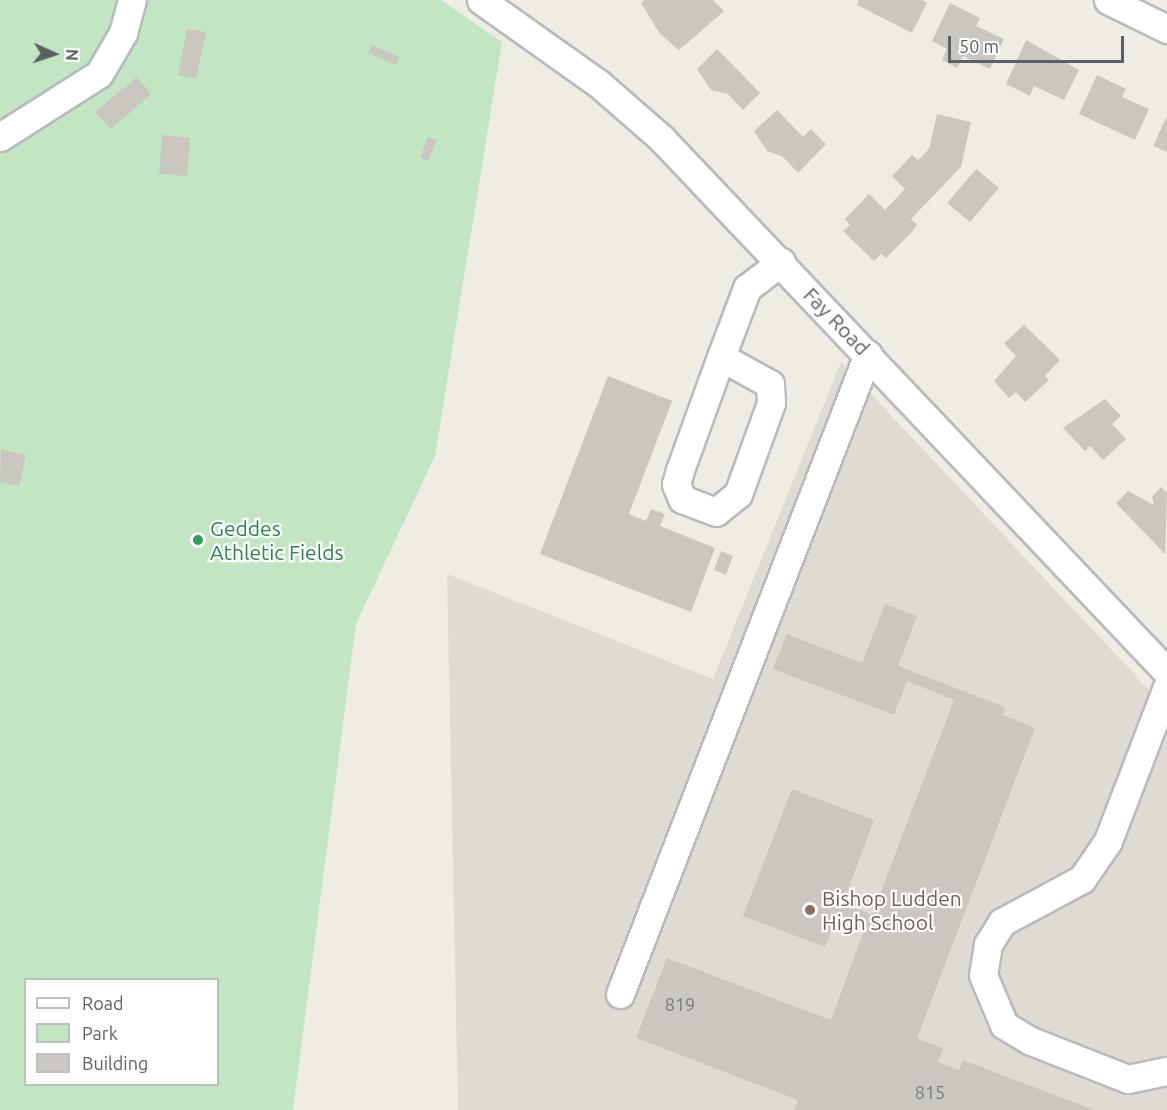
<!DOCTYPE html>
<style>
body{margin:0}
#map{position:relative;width:1167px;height:1110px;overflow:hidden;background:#efece4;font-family:Ubuntu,sans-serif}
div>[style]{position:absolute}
.education>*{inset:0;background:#dfdbd2}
.green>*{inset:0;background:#c2e6c1}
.building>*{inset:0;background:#cac7c1}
.roads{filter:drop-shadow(2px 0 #b7babe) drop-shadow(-2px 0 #b7babe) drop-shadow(0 2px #b7babe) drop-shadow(0 -2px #b7babe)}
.minor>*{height:27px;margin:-13.5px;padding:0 13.5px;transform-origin:13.5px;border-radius:13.5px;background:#fff}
.dots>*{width:16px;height:16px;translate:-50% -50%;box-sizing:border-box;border:3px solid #fff;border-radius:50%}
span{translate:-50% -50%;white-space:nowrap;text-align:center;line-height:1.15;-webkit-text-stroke:4.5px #fff;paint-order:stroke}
.number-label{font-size:18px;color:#787a7c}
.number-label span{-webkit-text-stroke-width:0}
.street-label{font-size:21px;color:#5c6065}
.leisure-label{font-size:21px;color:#27864d}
.left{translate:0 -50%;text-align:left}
.education-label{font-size:21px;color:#785e54}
.legend{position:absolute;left:24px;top:978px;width:195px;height:108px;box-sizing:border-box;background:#fff;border:2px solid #bebfc1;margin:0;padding:8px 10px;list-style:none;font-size:18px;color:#5c6065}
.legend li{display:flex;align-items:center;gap:12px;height:30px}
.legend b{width:30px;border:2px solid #bebfc1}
.north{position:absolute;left:24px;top:24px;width:60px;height:60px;-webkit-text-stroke:4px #fff;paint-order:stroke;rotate:93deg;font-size:16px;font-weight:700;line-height:24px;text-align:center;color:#5c6065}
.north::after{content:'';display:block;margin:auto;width:21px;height:27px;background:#5c6065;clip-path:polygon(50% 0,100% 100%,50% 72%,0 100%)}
.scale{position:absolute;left:948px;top:36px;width:176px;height:27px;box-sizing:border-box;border:3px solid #5c6065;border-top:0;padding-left:8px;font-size:18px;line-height:21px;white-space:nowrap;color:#5c6065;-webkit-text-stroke:4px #fff;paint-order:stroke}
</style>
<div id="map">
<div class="education">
<div style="clip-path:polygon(841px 362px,1167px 709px,1167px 1110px,458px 1110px,447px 574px,713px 679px)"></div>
</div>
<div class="green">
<div style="clip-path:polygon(evenodd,0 0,441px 0,502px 42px,435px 456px,356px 624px,293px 1110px,0 1110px,0 0,26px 980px,218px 980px,218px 1084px,26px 1084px,26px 980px)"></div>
</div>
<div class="building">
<div style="clip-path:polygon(644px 0,713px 0,724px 11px,679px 50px,660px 34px,641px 3px)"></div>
<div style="clip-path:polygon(859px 0,922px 0,927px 3px,912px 33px,857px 5px)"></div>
<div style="clip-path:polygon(950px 3px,980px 18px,976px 26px,1004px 39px,990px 69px,963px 56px,957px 68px,942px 60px,947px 49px,932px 41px)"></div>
<div style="clip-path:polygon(187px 29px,206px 32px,196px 79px,178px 75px)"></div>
<div style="clip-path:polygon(1026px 40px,1079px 70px,1064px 100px,1034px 86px,1030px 96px,1006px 84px)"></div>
<div style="clip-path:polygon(372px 45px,400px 57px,396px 65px,368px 53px)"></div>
<div style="clip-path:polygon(717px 49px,760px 93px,743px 110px,728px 94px,711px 90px,697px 69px)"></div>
<div style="clip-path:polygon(1097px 75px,1126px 89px,1122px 97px,1149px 109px,1135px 140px,1079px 114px)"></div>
<div style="clip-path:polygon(137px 77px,151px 94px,111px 129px,95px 112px)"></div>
<div style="clip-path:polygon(777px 110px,803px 137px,811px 129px,826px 144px,798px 173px,782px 156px,767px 151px,754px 131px)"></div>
<div style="clip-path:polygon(937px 114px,971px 122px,961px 167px,911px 219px,917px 225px,910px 234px,886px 258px,881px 254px,874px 261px,843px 231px,850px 225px,845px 219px,869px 194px,885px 210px,905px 189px,892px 176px,912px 155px,918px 160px,929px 149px)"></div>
<div style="clip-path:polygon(1167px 116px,1167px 152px,1153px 146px)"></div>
<div style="clip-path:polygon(162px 135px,190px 138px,187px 176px,159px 174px)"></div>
<div style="clip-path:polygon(428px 137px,437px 140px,428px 161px,420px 158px)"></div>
<div style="clip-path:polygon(976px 169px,999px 188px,970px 222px,947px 203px)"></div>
<div style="clip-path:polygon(1024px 325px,1060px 360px,1045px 376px,1049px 380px,1025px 402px,1016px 392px,1009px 398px,994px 381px,1016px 356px,1004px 343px)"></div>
<div style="clip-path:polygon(608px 376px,672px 401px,629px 514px,646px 521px,651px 509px,665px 514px,660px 526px,715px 548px,691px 612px,540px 554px)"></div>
<div style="clip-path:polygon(1105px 399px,1121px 416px,1112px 424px,1126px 439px,1103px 460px,1090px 446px,1085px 451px,1063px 428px)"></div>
<div style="clip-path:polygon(1px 449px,26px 455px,19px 486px,0 482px)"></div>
<div style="clip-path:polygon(1161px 487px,1167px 493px,1165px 554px,1116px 503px,1128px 491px,1154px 505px,1152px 497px)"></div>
<div style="clip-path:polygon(721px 551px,733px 556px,726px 575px,714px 570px)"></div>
<div style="clip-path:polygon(885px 604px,917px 616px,898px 666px,1005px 707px,1003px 715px,1035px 728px,917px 1038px,943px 1048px,938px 1062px,959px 1070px,963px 1060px,1094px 1110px,794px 1110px,798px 1100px,636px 1038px,667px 958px,831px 1020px,866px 925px,838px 915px,825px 947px,743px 916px,792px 789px,874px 820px,843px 903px,872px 915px,954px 700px,907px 681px,894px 715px,773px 669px,787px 634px,862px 663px)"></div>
</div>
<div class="roads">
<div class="minor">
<div style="left:481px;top:0;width:143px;rotate:35.4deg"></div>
<div style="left:598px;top:83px;width:84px;rotate:41.1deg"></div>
<div style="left:661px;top:138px;width:736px;rotate:46.54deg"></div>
<div style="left:1108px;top:0;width:66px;rotate:26.2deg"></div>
<div style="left:0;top:137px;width:117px;rotate:-32.5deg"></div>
<div style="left:99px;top:74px;width:48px;rotate:-59.7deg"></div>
<div style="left:123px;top:33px;width:34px;rotate:-75deg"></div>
<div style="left:721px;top:357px;width:56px;rotate:28.9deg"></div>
<div style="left:770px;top:384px;width:19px;rotate:87deg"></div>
<div style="left:771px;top:403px;width:97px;rotate:109.9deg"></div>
<div style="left:738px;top:494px;width:28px;rotate:141deg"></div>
<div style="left:716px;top:512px;width:36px;rotate:-159deg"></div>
<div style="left:682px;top:499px;width:16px;rotate:-112deg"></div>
<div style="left:676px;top:484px;width:15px;rotate:-74deg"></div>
<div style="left:680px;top:470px;width:120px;rotate:-70.1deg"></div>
<div style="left:721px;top:357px;width:74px;rotate:-69.4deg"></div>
<div style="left:747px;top:288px;width:43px;rotate:-37.4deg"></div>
<div style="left:1167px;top:687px;width:165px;rotate:111deg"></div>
<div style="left:1108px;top:841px;width:46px;rotate:124.4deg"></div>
<div style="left:1082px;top:879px;width:91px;rotate:151.7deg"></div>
<div style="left:1002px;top:922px;width:26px;rotate:122deg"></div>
<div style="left:988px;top:944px;width:31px;rotate:99deg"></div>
<div style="left:983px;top:975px;width:54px;rotate:67.2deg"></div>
<div style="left:1004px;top:1025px;width:31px;rotate:31deg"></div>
<div style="left:1031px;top:1041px;width:104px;rotate:21.4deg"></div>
<div style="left:1128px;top:1079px;width:40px;rotate:-12deg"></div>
<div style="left:620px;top:994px;width:686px;rotate:-68.82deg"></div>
</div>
</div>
<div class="dots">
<div style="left:198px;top:540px;background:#2e9e5b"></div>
<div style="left:810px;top:910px;background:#8d6e63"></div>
</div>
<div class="number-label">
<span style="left:680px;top:1004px">819</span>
<span style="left:930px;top:1092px">815</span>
</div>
<div class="street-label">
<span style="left:837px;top:321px;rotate:46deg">Fay Road</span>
</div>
<div class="leisure-label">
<span class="left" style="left:210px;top:540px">Geddes<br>Athletic Fields</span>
</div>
<div class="education-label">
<span class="left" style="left:822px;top:910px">Bishop Ludden<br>High School</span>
</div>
<ul class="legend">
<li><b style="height:8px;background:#fff"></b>Road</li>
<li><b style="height:16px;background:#c2e6c1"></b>Park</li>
<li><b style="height:16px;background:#cac7c1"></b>Building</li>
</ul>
<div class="north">N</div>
<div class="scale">50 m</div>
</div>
